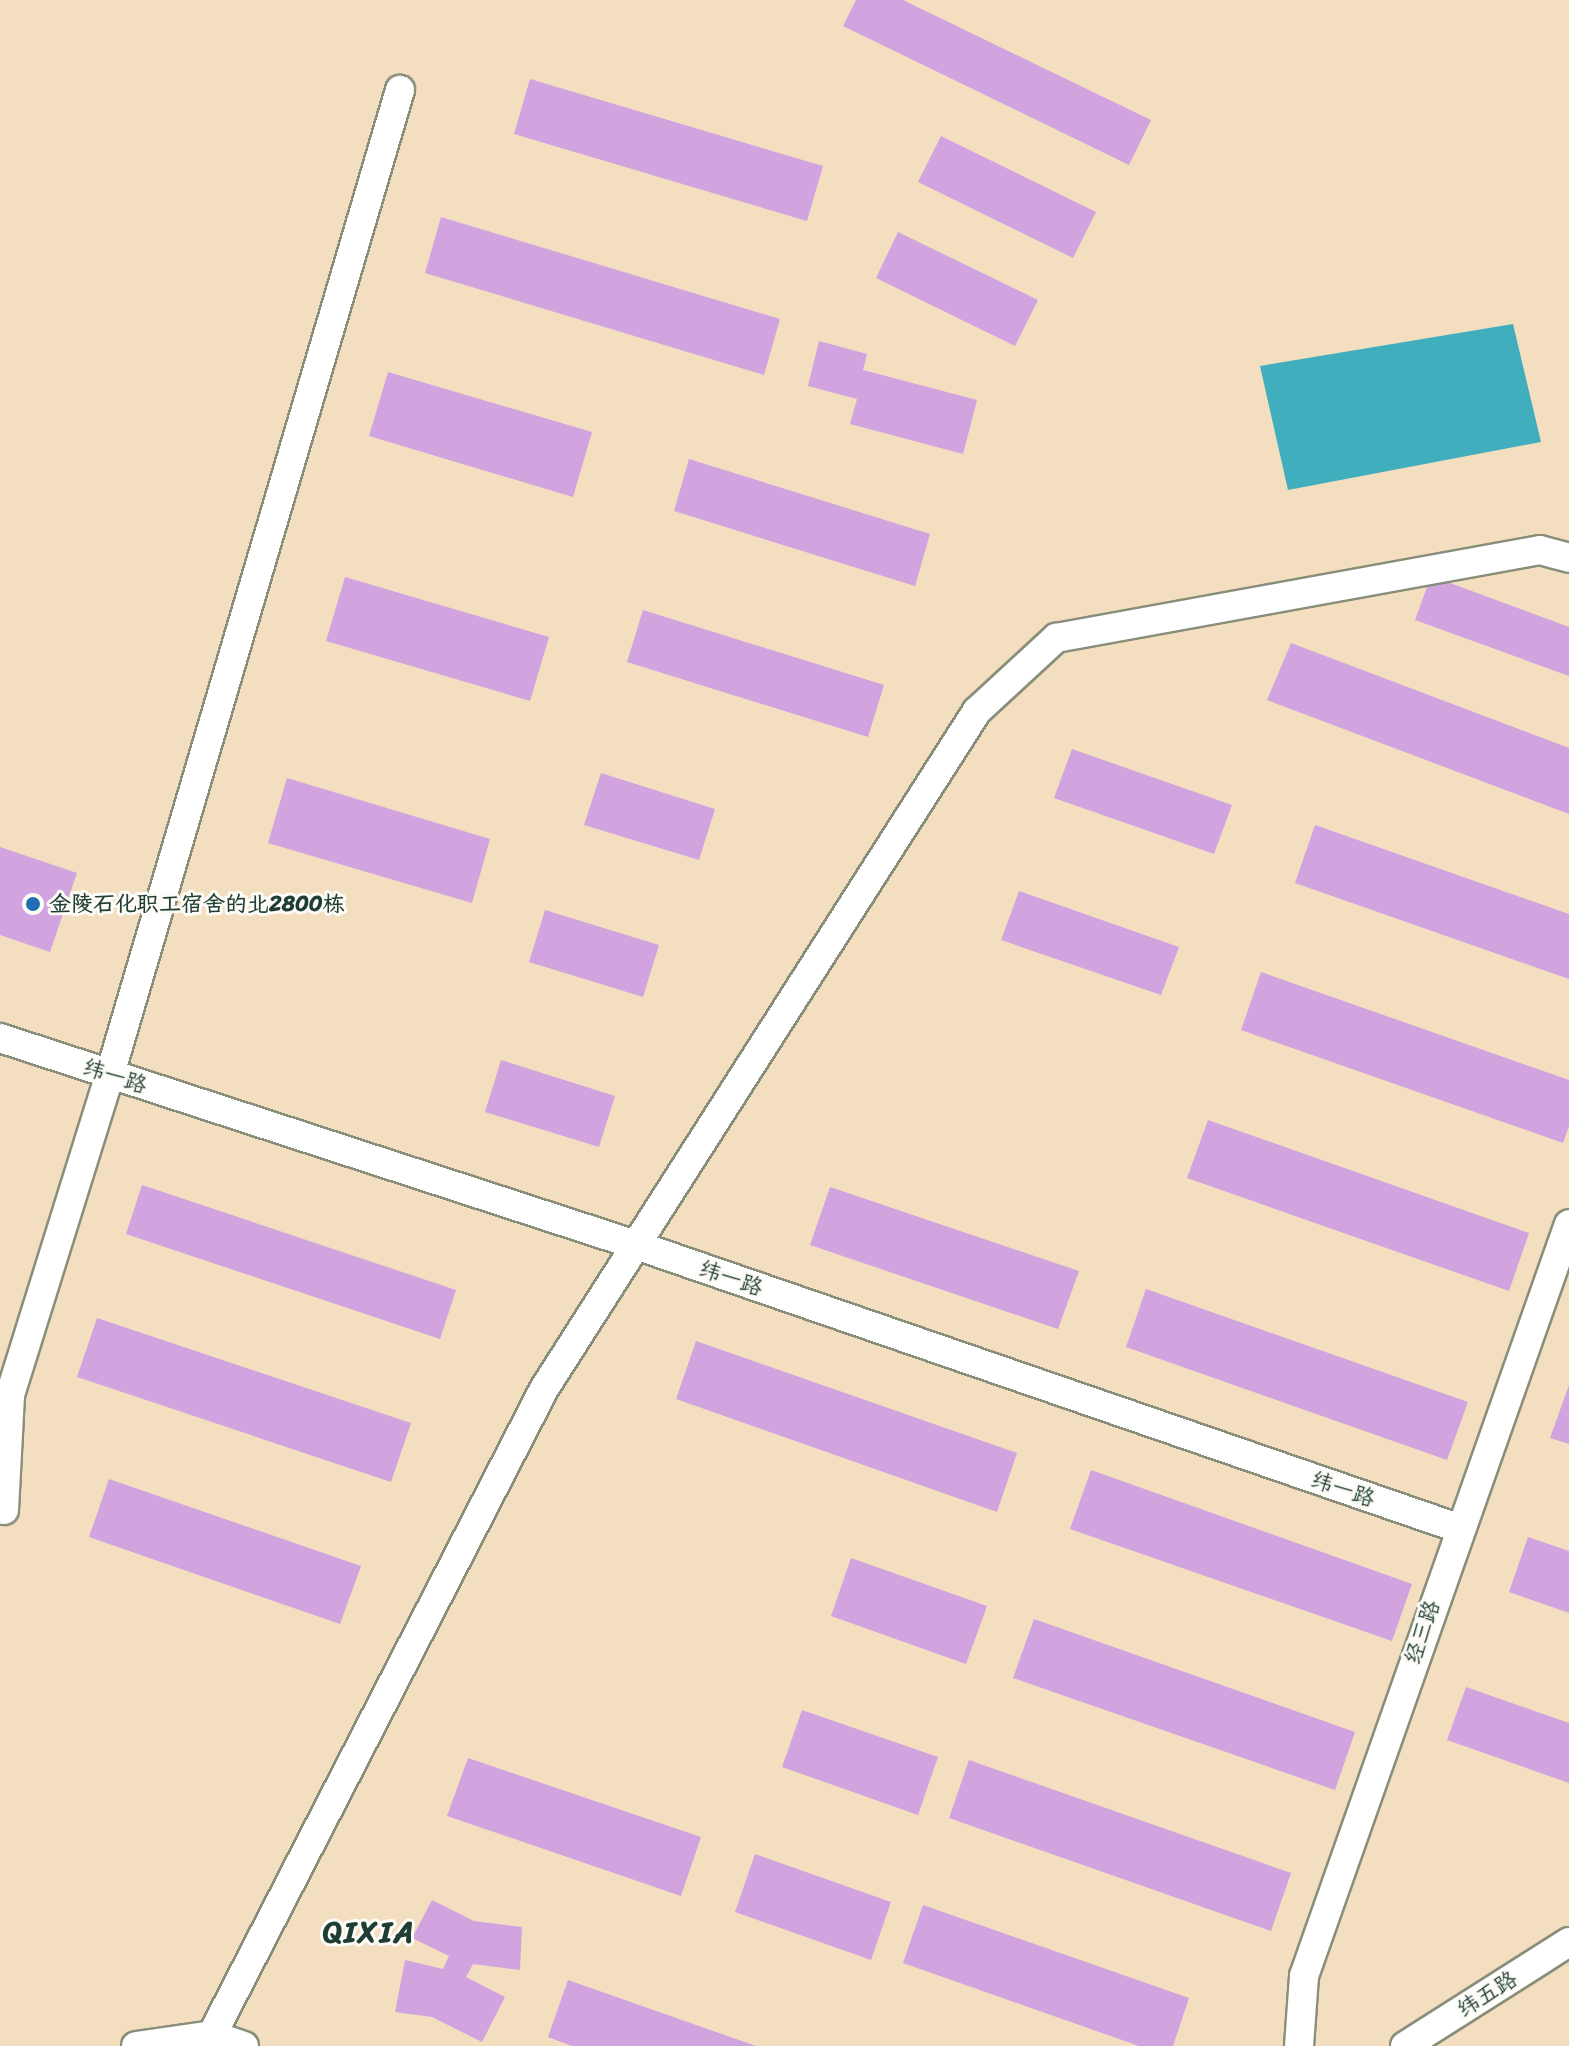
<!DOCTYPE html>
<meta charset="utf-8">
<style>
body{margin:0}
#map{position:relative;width:1569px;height:2046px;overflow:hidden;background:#f3dec0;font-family:Sriracha,"LXGW WenKai TC",sans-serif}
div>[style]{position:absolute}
.water>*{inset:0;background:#41aebe}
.building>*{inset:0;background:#d1a4e0}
.roads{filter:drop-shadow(2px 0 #898e7a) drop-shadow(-2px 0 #898e7a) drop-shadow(0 2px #898e7a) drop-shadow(0 -2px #898e7a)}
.street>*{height:28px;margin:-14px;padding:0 14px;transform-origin:14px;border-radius:14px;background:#fff}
.dots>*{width:22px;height:22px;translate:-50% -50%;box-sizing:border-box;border:4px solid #fdfcf7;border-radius:50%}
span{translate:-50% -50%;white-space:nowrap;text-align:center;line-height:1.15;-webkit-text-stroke:6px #fdfcf7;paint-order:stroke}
.poi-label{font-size:22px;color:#1f3d34;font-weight:700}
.left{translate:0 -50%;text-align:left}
.street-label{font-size:22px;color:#1f3d34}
.district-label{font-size:30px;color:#1f3d34;font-weight:700;letter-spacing:2px}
</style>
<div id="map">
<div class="water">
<div style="clip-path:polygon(1513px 324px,1541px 442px,1288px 490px,1260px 366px)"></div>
</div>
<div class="building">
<div style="clip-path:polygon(856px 0,903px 0,1151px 120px,1129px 165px,843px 26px)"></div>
<div style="clip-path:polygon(530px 79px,823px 166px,807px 221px,514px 134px)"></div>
<div style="clip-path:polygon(941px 136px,1096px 212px,1073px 258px,918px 182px)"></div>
<div style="clip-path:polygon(441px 217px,780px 319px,764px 375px,425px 273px)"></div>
<div style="clip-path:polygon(898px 232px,1038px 300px,1015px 346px,876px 278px)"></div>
<div style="clip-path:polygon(819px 341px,867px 354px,863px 370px,977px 400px,963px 454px,850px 424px,857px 399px,808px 386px)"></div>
<div style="clip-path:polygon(388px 372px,592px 432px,573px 497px,369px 436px)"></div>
<div style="clip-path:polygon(689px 459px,930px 534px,915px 586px,674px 511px)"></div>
<div style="clip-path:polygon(1431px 576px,1569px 627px,1569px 676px,1415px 620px)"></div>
<div style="clip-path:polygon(345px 577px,549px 637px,530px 701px,326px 641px)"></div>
<div style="clip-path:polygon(643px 610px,884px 685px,868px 737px,627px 662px)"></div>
<div style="clip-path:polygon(1291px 643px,1569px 748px,1569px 814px,1267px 700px)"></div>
<div style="clip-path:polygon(1072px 749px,1232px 805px,1214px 854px,1054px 798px)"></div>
<div style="clip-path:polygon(601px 773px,715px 809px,699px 860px,584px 825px)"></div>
<div style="clip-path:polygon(287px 778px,490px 839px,472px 903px,268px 843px)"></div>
<div style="clip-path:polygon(1315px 825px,1569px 914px,1569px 979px,1295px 883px)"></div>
<div style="clip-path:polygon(0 847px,77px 873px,50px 952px,0 935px)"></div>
<div style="clip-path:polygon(1019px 891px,1179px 947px,1161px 995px,1001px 940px)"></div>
<div style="clip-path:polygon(545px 910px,659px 945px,643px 997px,529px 962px)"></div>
<div style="clip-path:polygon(1261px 972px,1569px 1080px,1569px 1126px,1563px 1143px,1241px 1030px)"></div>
<div style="clip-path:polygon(501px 1060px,615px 1096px,599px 1147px,485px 1112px)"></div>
<div style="clip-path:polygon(1208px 1120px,1529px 1233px,1509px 1291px,1187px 1178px)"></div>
<div style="clip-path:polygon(142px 1185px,456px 1290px,440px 1339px,126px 1234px)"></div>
<div style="clip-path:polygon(830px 1187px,1079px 1271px,1058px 1329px,810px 1245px)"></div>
<div style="clip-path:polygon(1146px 1289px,1468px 1402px,1447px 1460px,1126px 1347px)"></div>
<div style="clip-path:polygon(97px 1318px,411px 1423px,391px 1482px,77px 1377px)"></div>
<div style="clip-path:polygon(696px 1341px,1017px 1453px,997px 1512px,676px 1399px)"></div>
<div style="clip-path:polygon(1569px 1385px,1569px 1444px,1550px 1438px)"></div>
<div style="clip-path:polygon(1091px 1470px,1412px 1584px,1392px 1641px,1070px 1529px)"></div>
<div style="clip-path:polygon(109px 1479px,361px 1566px,340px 1624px,89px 1537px)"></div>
<div style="clip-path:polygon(1528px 1537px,1569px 1551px,1569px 1613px,1509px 1592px)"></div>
<div style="clip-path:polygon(851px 1558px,987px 1606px,966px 1664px,831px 1616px)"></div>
<div style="clip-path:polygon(1034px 1619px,1355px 1732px,1335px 1790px,1013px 1678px)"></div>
<div style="clip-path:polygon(1466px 1687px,1569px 1723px,1569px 1783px,1447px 1740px)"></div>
<div style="clip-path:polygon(802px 1710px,938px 1757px,918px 1815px,782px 1767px)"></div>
<div style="clip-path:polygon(468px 1758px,701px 1837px,681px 1896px,447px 1816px)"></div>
<div style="clip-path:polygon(969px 1760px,1291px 1873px,1271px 1931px,949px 1818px)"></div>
<div style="clip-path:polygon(755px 1854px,891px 1902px,871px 1960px,735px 1912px)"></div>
<div style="clip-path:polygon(432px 1900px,474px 1921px,522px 1927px,520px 1970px,473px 1964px,466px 1977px,505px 1997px,482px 2042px,432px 2017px,395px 2012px,405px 1960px,443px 1969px,449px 1956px,412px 1938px)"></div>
<div style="clip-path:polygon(923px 1905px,1189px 1998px,1173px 2046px,1139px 2046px,903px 1963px)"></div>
<div style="clip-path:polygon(568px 1980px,756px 2046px,572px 2046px,548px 2037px)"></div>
</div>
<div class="roads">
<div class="street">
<div style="left:0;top:1038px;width:669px;rotate:18.03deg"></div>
<div style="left:636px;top:1245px;width:869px;rotate:19deg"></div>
<div style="left:4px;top:1510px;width:115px;rotate:-87deg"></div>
<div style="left:10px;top:1395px;width:336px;rotate:-72.7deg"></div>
<div style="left:110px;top:1074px;width:1026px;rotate:-73.58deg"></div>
<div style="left:136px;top:2046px;width:77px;rotate:-8.2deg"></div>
<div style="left:212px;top:2035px;width:13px;rotate:119deg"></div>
<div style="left:244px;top:2046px;width:34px;rotate:-161deg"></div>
<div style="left:212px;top:2035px;width:726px;rotate:-62.8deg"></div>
<div style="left:544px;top:1389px;width:804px;rotate:-57.44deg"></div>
<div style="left:977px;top:711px;width:108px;rotate:-42.7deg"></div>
<div style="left:1056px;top:638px;width:492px;rotate:-10.3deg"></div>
<div style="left:1540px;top:550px;width:30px;rotate:15deg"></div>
<div style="left:1299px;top:2046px;width:70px;rotate:-85.9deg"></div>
<div style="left:1304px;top:1976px;width:797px;rotate:-70.59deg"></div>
<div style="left:1405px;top:2046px;width:194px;rotate:-32.4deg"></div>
</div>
</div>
<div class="dots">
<div style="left:33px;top:904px;background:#1f6fb2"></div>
</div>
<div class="poi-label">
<span class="left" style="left:49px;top:904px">金陵石化职工宿舍的北2800栋</span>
</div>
<div class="street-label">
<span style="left:115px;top:1076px;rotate:18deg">纬一路</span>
<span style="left:731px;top:1278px;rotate:19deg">纬一路</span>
<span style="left:1343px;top:1489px;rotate:19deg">纬一路</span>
<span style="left:1422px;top:1632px;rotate:-71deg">经三路</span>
<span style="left:1487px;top:1994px;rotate:-32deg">纬五路</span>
</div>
<div class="district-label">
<span style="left:369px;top:1932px">QIXIA</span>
</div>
</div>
